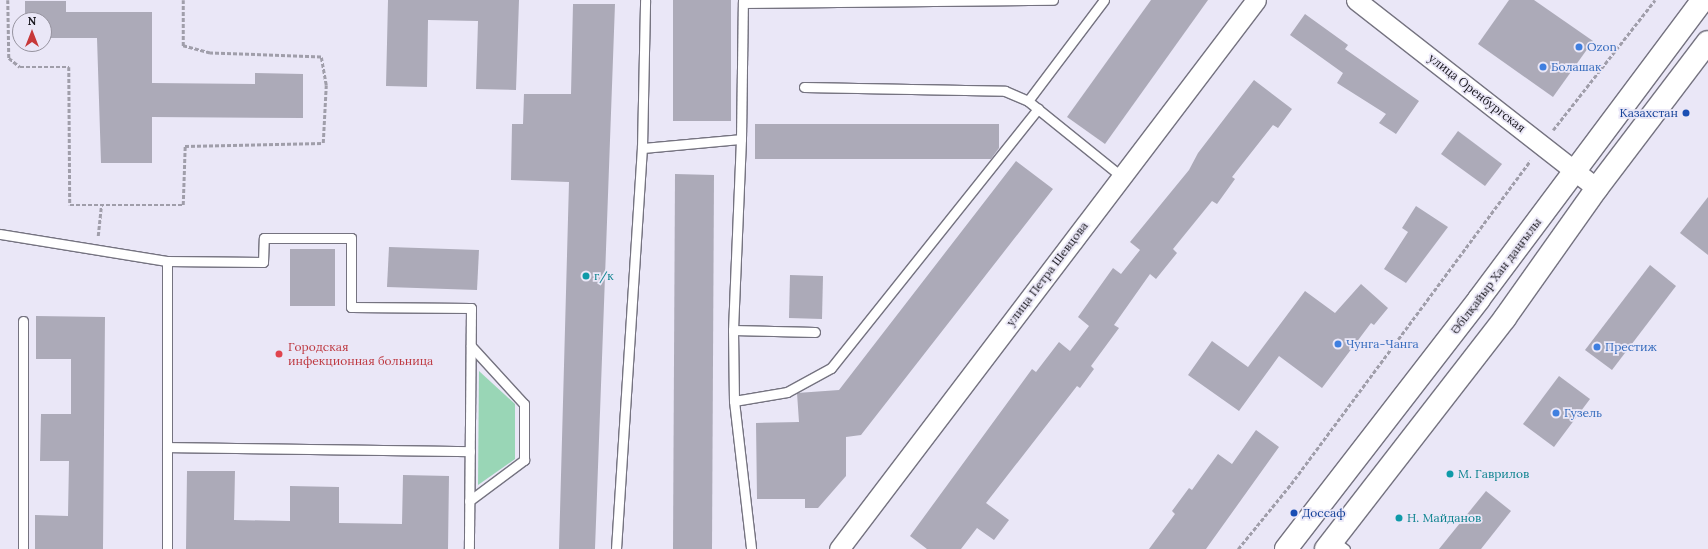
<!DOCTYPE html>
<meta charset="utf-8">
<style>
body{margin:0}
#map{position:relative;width:1708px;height:549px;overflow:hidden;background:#eae7f7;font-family:Lora,serif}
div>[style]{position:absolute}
.green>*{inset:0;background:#99d6b6}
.building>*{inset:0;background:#acaab8}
.path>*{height:2.5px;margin-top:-1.25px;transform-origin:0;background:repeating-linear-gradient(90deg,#a09eaa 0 4px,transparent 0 6px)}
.roads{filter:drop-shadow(1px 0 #757380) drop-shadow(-1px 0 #757380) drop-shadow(0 1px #757380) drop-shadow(0 -1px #757380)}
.lane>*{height:9px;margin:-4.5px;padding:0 4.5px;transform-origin:4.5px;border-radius:4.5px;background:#fff}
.street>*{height:19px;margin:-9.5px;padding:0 9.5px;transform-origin:9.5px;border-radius:9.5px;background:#fff}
.primary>*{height:22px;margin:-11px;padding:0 11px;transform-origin:11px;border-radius:11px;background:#fff}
.dots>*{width:11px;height:11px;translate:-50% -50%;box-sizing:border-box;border:2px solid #eae7f7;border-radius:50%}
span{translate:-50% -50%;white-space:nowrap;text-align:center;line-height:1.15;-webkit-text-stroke:3.5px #eae7f7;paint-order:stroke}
.shop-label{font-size:12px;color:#366cbe}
.left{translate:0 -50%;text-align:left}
.street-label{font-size:12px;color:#17161c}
.transit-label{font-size:12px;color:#164399}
.right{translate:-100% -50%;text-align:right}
.culture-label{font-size:12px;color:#0d838f}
.health-label{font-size:12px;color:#be3a42}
.north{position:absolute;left:12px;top:12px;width:40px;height:40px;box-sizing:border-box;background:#eae7f7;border:1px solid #96939f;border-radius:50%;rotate:0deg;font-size:11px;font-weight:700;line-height:16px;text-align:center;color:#17161c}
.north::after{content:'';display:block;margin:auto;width:14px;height:18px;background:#c73839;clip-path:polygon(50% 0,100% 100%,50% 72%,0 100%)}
</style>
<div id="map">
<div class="green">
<div style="clip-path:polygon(479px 371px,515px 404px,515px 459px,478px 485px)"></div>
</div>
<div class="building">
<div style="clip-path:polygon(388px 0,519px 0,516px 90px,476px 89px,478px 21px,428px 20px,427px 87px,386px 86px)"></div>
<div style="clip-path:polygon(673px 0,731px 0,731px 121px,673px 121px)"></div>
<div style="clip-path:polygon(1151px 0,1208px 0,1105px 144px,1067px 117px)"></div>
<div style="clip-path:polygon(1509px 0,1534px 0,1593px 41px,1553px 97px,1478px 44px)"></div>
<div style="clip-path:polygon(25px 1px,66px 1px,66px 12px,152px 12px,152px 83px,255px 84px,255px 73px,303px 74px,303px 118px,152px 117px,152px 163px,101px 163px,97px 38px,44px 38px,44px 20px,25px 20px)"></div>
<div style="clip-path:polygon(573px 4px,615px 4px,595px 549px,559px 549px,569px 182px,511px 180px,512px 124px,523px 124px,524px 94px,571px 94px)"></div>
<div style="clip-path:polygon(1305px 14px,1348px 45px,1345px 49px,1419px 101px,1396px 134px,1379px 123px,1386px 114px,1337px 83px,1343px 73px,1290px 35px)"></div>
<div style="clip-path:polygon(1254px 80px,1292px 109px,1278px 128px,1273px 125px,1232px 177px,1235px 179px,1217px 204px,1212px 201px,1173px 249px,1177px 253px,1156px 279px,1150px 274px,1114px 325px,1119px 328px,1091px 366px,1094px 369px,1080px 388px,1077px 386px,986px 503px,1009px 520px,994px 540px,977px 528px,961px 549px,927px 549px,910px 536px,1032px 369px,1036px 372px,1059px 342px,1070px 351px,1089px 326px,1078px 317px,1113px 268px,1121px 274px,1140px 250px,1130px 242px,1189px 170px,1198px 153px)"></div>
<div style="clip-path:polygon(755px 124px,999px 124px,999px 148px,991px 159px,755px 159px)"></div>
<div style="clip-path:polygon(1458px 131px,1502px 164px,1485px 186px,1441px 154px)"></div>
<div style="clip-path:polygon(1016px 161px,1053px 189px,861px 435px,846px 437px,846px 476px,818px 508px,805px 508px,805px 499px,757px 499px,756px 423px,799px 422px,797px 393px,839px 390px)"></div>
<div style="clip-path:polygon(675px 174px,714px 175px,712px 549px,673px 549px)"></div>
<div style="clip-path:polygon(1708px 197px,1708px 255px,1680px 233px)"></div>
<div style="clip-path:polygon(1416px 206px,1448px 227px,1406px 283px,1384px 269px,1408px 232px,1402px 228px)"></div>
<div style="clip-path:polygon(389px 247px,479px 250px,477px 290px,387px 287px)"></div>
<div style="clip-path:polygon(290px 249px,335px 249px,335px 306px,290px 306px)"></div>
<div style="clip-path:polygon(1650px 265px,1676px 286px,1612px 370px,1585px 350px)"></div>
<div style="clip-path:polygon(790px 275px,823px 276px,822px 319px,789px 318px)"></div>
<div style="clip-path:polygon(1361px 284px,1388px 308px,1374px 325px,1371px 323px,1322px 388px,1279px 356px,1239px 411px,1188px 375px,1212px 341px,1248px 367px,1305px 291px,1335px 313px)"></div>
<div style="clip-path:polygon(36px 316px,105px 317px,103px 549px,35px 549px,35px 515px,68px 516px,69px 461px,40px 461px,41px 414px,71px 414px,71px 359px,36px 359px)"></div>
<div style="clip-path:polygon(1559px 376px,1590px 399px,1554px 447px,1523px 424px)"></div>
<div style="clip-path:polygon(1256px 430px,1279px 447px,1206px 549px,1149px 549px,1175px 514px,1172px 511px,1189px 488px,1192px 490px,1218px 454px,1232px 464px)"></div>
<div style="clip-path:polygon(187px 471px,235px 471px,234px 520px,290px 521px,290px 486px,339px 487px,339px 523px,402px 524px,403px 475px,449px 476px,448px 549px,186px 549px)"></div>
<div style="clip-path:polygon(1486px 491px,1511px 511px,1481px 549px,1439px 549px)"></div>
</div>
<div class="path">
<div style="left:8px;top:0;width:58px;rotate:89deg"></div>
<div style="left:9px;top:58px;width:14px;rotate:39deg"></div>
<div style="left:20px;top:67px;width:49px"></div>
<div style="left:69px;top:67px;width:138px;rotate:89.6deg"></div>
<div style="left:70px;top:205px;width:113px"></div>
<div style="left:183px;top:205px;width:59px;rotate:-88.1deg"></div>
<div style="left:185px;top:146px;width:138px;rotate:-1.2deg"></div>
<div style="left:323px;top:143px;width:58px;rotate:-87deg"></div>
<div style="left:326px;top:85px;width:28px;rotate:-100deg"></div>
<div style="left:321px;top:57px;width:111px;rotate:-177.9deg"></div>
<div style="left:210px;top:53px;width:28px;rotate:-165deg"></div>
<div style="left:183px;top:46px;width:46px;rotate:-90deg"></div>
<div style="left:1553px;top:130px;width:165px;rotate:-51.9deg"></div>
<div style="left:98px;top:236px;width:31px;rotate:-84deg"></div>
<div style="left:1238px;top:549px;width:84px;rotate:-50.8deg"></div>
<div style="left:1291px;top:484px;width:402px;rotate:-53.5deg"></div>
</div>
<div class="roads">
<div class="lane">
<div style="left:743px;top:0;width:3px;rotate:90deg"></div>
<div style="left:743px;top:3px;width:310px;rotate:-0.6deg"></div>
<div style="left:1104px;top:0;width:126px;rotate:127deg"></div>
<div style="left:1028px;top:101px;width:119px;rotate:38.9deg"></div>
<div style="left:804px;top:87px;width:201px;rotate:1.1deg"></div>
<div style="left:1005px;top:91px;width:25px;rotate:23deg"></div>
<div style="left:741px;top:139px;width:136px;rotate:-89.2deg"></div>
<div style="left:642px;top:148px;width:148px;rotate:-88.8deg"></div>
<div style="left:0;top:234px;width:169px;rotate:9.2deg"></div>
<div style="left:167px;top:261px;width:288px;rotate:90deg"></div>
<div style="left:167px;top:261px;width:96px;rotate:0.6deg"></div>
<div style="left:263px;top:262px;width:24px;rotate:-88deg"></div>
<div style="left:264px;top:238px;width:87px"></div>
<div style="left:351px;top:238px;width:69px;rotate:90deg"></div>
<div style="left:351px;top:307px;width:120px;rotate:0.5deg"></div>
<div style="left:471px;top:308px;width:241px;rotate:90.5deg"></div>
<div style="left:23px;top:321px;width:228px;rotate:90deg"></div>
<div style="left:733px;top:330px;width:82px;rotate:1.4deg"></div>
<div style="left:734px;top:401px;width:54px;rotate:-9.6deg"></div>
<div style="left:787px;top:392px;width:50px;rotate:-28.6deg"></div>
<div style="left:831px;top:368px;width:332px;rotate:-51.4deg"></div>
<div style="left:167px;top:447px;width:303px;rotate:0.8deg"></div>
<div style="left:469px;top:501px;width:69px;rotate:-36.7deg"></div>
<div style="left:524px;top:460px;width:56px;rotate:-90deg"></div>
<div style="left:524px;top:404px;width:79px;rotate:-132.4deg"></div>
<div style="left:1333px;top:540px;width:15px;rotate:37deg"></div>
<div style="left:616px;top:549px;width:402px;rotate:-86.3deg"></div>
<div style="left:642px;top:148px;width:99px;rotate:-5.2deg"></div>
<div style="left:741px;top:139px;width:191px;rotate:92.4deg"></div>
<div style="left:733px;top:330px;width:71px;rotate:89.2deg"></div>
<div style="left:734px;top:401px;width:149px;rotate:83.4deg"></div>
</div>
<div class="street">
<div style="left:1356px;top:0;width:306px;rotate:38deg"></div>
<div style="left:839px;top:549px;width:689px;rotate:-52.78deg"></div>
</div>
<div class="primary">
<div style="left:1286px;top:549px;width:316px;rotate:-52.3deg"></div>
<div style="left:1479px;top:299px;width:374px;rotate:-53.2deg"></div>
<div style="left:1326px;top:549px;width:292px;rotate:-52.2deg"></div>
<div style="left:1505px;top:318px;width:159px;rotate:-54.7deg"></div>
<div style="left:1597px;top:188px;width:183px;rotate:-52.8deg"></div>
</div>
</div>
<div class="dots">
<div style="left:1579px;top:47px;background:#3f7fe0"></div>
<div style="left:1543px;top:67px;background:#3f7fe0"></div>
<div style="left:1686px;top:113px;background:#1a4fb4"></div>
<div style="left:586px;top:276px;background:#0f9aa8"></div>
<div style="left:1338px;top:344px;background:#3f7fe0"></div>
<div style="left:1597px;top:347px;background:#3f7fe0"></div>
<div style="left:279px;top:354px;background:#e0444e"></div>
<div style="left:1556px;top:413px;background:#3f7fe0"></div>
<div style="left:1450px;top:474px;background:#0f9aa8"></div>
<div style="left:1294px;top:513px;background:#1a4fb4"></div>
<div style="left:1399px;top:518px;background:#0f9aa8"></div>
</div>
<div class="shop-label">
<span class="left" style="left:1587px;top:47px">Ozon</span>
<span class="left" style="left:1551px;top:67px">Болашак</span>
<span class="left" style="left:1346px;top:344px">Чунга-Чанга</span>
<span class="left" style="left:1605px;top:347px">Престиж</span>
<span class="left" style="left:1564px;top:413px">Гузель</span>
</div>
<div class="street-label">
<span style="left:1477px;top:93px;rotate:38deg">улица Оренбургская</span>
<span style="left:1047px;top:274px;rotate:-53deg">улица Петра Шевцова</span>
<span style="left:1496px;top:276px;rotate:-53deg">Әбілқайыр Хан даңғылы</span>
</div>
<div class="transit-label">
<span class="right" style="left:1678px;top:113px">Казахстан</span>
<span class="left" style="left:1302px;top:513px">Доссаф</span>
</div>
<div class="culture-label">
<span class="left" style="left:594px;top:276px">г/к</span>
<span class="left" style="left:1458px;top:474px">М. Гаврилов</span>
<span class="left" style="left:1407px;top:518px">Н. Майданов</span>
</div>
<div class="health-label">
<span class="left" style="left:288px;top:354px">Городская<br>инфекционная больница</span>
</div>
<div class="north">N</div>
</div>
